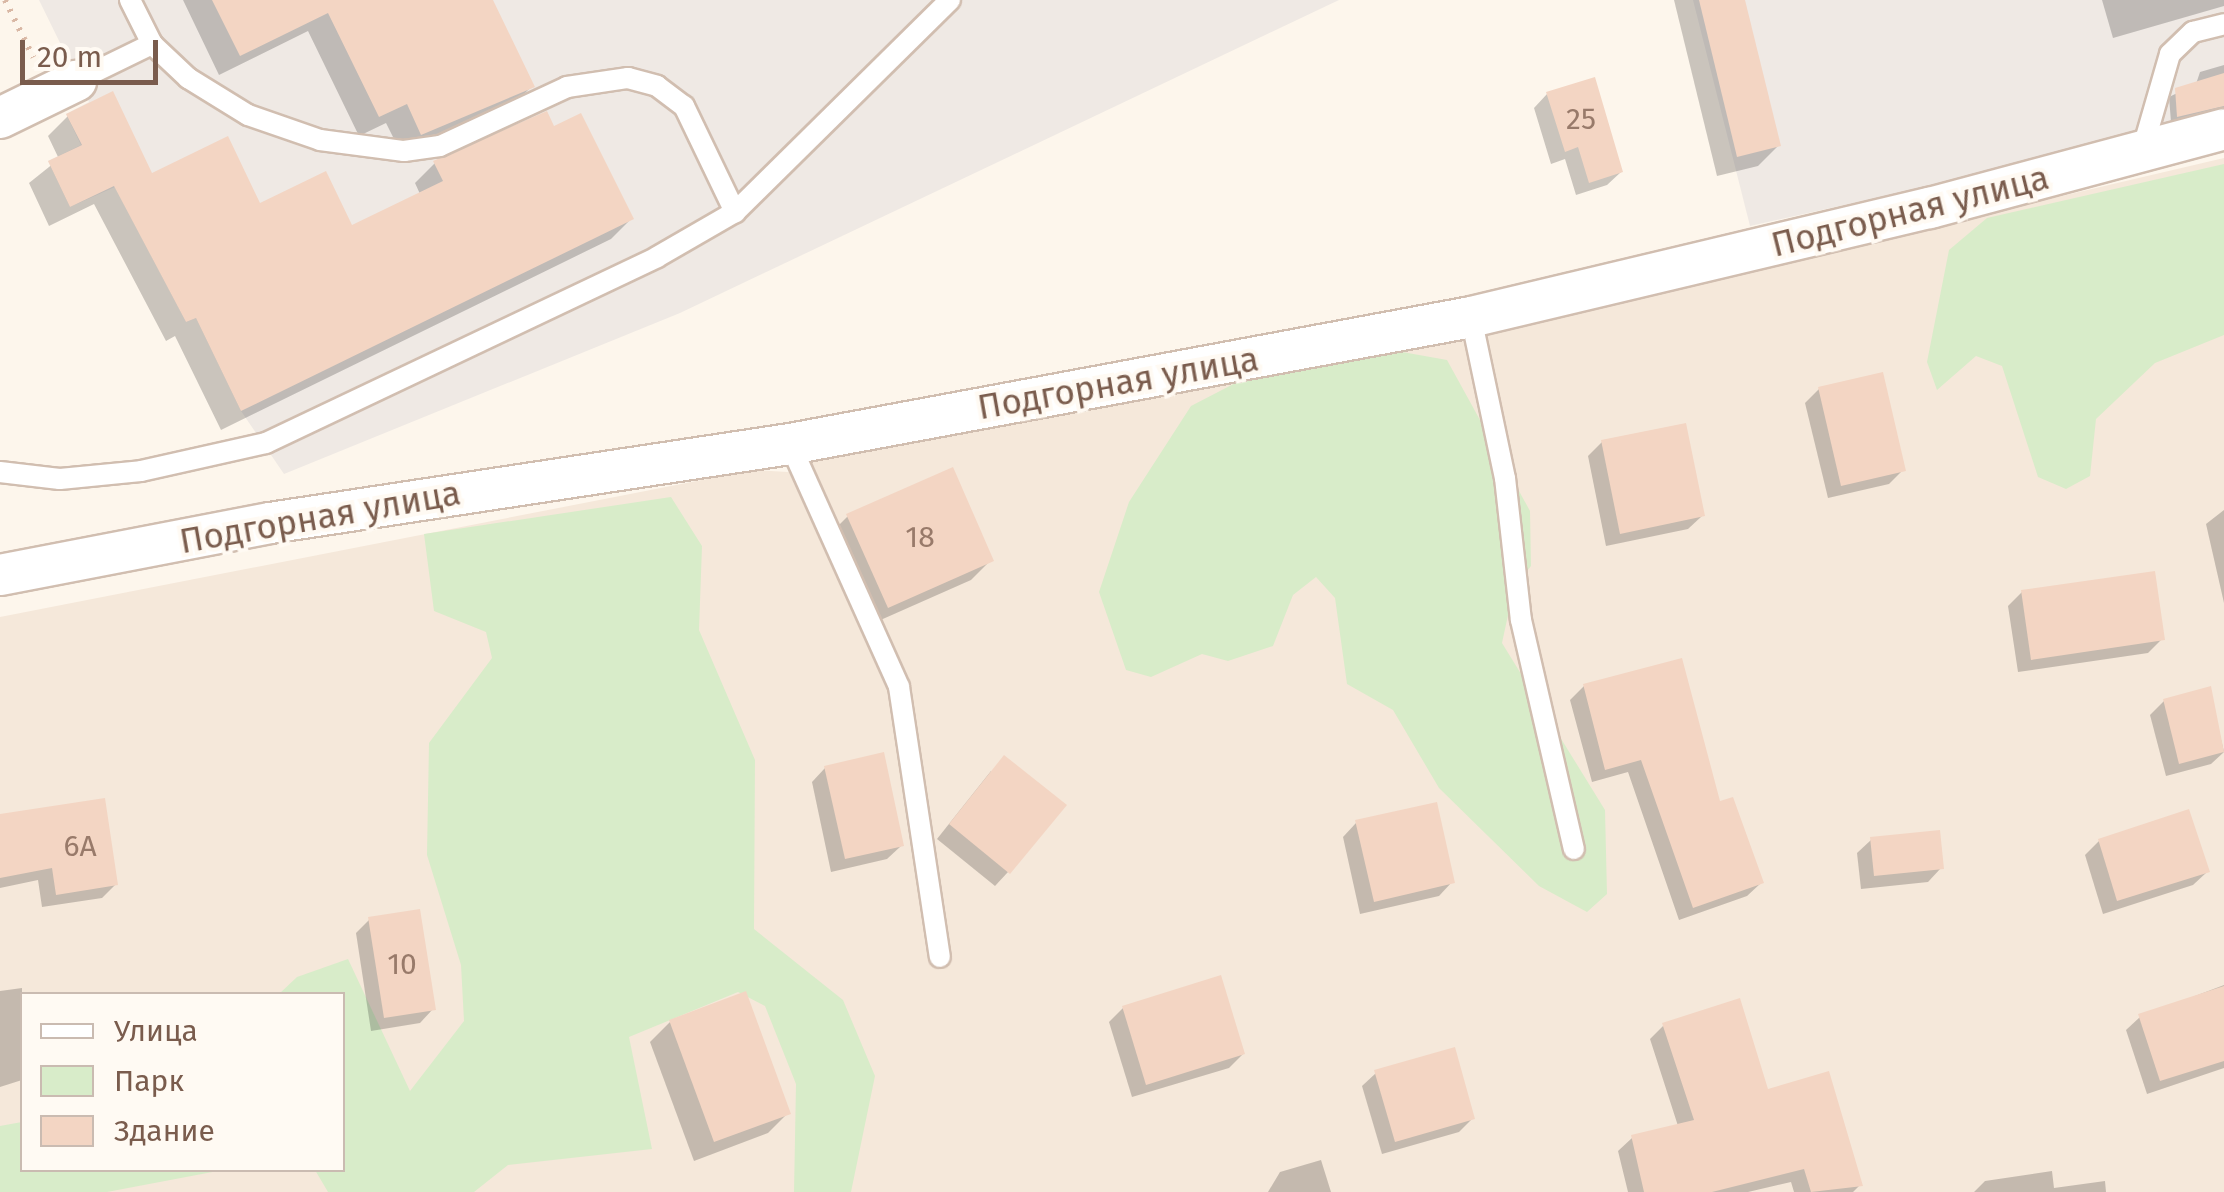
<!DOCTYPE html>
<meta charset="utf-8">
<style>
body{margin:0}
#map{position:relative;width:2224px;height:1192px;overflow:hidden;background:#fdf6ec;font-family:"Fira Sans",sans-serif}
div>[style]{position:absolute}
.residential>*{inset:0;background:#f5e8da}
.industrial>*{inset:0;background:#efe9e4}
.green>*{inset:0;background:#d8ecc9}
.shadow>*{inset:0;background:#0003}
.building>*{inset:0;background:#f3d5c3}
.path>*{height:6px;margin-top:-3px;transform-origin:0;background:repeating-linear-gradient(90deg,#d9b8a5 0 2.5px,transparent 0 10.5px)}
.roads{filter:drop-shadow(2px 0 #d1beb0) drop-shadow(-2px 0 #d1beb0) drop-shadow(0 2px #d1beb0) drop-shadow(0 -2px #d1beb0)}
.service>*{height:20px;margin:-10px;padding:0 10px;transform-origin:10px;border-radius:10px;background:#fff}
.minor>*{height:40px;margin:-20px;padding:0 20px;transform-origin:20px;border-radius:20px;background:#fff}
span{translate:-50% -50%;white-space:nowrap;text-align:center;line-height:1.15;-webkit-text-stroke:8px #fffaf3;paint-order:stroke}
.number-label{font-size:30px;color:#987a6a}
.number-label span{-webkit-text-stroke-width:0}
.street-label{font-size:35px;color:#7a5c4d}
.legend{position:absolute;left:20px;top:992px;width:325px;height:180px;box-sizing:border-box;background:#fffaf3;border:2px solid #cabbb1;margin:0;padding:12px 18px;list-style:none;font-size:30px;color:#7a5c4d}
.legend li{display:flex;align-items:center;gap:20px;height:50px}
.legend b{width:50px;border:2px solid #cabbb1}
.scale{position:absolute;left:20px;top:40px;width:138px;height:45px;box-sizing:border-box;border:5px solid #7a5c4d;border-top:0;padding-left:12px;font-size:30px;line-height:35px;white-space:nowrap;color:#7a5c4d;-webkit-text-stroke:8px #fffaf3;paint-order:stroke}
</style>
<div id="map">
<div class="residential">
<div style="clip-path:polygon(evenodd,2224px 158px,2224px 1192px,0 1192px,0 617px,753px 470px,805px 473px,819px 454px,1852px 245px,2224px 158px,22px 994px,342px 994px,342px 1170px,22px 1170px,22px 994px)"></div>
</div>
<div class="industrial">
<div style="clip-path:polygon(39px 0,1339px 0,680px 313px,284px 474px,241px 411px,196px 318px,186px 322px,115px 187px,70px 207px,48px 161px,81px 145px,66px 114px,89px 102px)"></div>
<div style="clip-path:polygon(1693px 0,2224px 0,2224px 113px,2118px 144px,1750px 226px)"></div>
</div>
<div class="green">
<div style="clip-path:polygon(2224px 164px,2224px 335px,2155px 363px,2096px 419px,2090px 476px,2066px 489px,2038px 477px,2002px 366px,1976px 356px,1937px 390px,1927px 362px,1949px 250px,1987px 218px)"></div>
<div style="clip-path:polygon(1380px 348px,1447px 360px,1530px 511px,1531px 566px,1514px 587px,1502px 643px,1605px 810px,1607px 894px,1587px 912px,1539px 886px,1439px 788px,1393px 710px,1347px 684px,1335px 598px,1316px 577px,1293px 595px,1273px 646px,1228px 661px,1202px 654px,1151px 677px,1126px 670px,1099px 592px,1129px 502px,1191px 406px,1247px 377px)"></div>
<div style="clip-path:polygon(671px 497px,702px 546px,699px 630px,755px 760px,754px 929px,843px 1000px,875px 1076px,851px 1192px,794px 1192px,796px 1084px,765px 1006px,738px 992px,629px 1037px,652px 1149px,508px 1165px,474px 1192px,328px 1192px,315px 1170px,342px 1170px,342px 994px,279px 994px,297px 977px,348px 959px,410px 1091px,464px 1021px,461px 965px,427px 855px,429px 743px,492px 658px,486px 632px,434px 611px,424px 534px)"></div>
<div style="clip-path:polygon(22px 1122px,22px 1170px,223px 1170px,107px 1192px,0 1192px,0 1126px)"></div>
</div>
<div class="shadow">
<div style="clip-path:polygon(183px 0,490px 0,532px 86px,512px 106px,401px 153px,386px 123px,359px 136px,308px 31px,219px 75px)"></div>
<div style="clip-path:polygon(1674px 0,1743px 0,1778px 146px,1758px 166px,1717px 176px)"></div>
<div style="clip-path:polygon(2102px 0,2224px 0,2224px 6px,2113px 38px)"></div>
<div style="clip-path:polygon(2224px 65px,2224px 114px,2171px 122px,2169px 97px,2196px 84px,2200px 72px)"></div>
<div style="clip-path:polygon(1547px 94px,1621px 172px,1607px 185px,1576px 195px,1565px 159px,1551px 164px,1534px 108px)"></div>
<div style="clip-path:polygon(68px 116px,151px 176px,351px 228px,420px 194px,415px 183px,435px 163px,553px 129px,631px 219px,611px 239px,221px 430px,175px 336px,166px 341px,94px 204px,49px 226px,29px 183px,59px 159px,48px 136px)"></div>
<div style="clip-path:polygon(1819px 389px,1903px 470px,1889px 484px,1828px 498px,1805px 403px)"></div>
<div style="clip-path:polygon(1602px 442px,1702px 516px,1688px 529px,1606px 546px,1588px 456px)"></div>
<div style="clip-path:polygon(2224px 510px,2224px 603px,2206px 524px)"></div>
<div style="clip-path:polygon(848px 516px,991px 560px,971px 580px,867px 626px,828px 536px)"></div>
<div style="clip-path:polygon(2022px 592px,2162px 639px,2148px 653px,2018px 672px,2008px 606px)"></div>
<div style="clip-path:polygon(1584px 686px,1718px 805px,1761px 883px,1747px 896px,1679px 920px,1628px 772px,1592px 782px,1570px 700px)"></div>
<div style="clip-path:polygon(2209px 689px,2224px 752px,2211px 764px,2166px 776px,2150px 715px,2164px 701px)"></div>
<div style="clip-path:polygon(825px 768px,901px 846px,887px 859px,831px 872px,812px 782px)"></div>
<div style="clip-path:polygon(991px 771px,1008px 872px,995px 886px,937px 839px)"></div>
<div style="clip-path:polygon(0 815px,116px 884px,102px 898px,42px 907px,38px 880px,0 888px)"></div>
<div style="clip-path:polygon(1356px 823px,1452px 882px,1439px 896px,1360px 914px,1343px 837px)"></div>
<div style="clip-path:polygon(1871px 840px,1941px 868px,1928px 882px,1861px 889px,1857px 853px)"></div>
<div style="clip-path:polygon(2099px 841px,2207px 872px,2193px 885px,2103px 914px,2085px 855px)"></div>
<div style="clip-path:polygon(369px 920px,433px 1009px,420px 1023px,371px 1031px,356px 933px)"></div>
<div style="clip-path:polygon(2224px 985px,2224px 1068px,2147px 1094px,2126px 1030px,2140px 1017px)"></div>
<div style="clip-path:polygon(22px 988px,22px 1080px,0 1087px,0 991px)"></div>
<div style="clip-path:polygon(1123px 1008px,1243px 1054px,1229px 1068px,1132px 1097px,1109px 1022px)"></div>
<div style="clip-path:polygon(670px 1022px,788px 1113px,768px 1133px,694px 1161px,650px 1042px)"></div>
<div style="clip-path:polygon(1664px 1025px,1767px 1092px,1860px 1185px,1853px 1192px,1794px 1192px,1791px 1182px,1748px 1192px,1628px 1192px,1618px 1151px,1632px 1138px,1678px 1126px,1650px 1039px)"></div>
<div style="clip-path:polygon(1376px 1073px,1473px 1118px,1459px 1132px,1382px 1154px,1362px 1086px)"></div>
<div style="clip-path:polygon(1321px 1160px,1331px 1192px,1268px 1192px,1280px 1172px)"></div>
<div style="clip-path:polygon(2052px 1171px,2054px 1188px,2105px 1181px,2106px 1192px,1974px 1192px,1985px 1181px)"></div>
</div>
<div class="building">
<div style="clip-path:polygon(212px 0,493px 0,535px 87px,421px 135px,407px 104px,379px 117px,328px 13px,240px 56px)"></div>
<div style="clip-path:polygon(1699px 0,1745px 0,1781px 146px,1737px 157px)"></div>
<div style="clip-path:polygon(2224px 73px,2224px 106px,2177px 117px,2175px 88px)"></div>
<div style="clip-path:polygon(1595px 77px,1623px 172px,1589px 183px,1578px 147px,1565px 152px,1546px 92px)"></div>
<div style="clip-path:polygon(113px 91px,152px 173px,228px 136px,260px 203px,326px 171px,352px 225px,443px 181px,433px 161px,547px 111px,554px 126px,581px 113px,634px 219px,241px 411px,196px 318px,186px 322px,114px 186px,70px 207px,48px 161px,82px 145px,66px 114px)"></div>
<div style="clip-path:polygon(1883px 372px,1906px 471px,1841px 486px,1818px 387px)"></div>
<div style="clip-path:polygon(1686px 423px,1705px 516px,1620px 534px,1601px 440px)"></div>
<div style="clip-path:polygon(953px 467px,994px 561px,888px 608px,846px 514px)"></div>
<div style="clip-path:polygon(2155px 571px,2165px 640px,2031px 660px,2021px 590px)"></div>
<div style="clip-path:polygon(1682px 658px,1720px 801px,1733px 797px,1764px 883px,1693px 908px,1641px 760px,1605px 770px,1583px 684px)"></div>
<div style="clip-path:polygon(2211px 686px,2224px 752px,2179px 764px,2163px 699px)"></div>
<div style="clip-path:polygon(884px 752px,904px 846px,845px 859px,824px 766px)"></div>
<div style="clip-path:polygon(1004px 755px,1067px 805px,1010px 874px,949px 824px)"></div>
<div style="clip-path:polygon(105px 798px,118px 885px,56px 895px,52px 868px,0 878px,0 814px)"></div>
<div style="clip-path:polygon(1437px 802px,1455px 883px,1374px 902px,1355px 820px)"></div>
<div style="clip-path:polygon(2189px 809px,2210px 872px,2117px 901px,2098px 839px)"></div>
<div style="clip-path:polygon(1940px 830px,1944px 869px,1874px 876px,1870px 837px)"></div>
<div style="clip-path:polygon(420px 909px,436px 1010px,384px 1018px,368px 917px)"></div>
<div style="clip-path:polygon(1221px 975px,1245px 1054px,1146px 1085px,1122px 1006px)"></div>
<div style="clip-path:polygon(2224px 986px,2224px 1061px,2160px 1081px,2138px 1014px)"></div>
<div style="clip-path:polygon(746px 991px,791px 1114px,714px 1142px,669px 1020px)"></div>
<div style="clip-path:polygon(1740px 998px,1768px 1089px,1829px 1071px,1863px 1186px,1811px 1192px,1804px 1169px,1712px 1192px,1644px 1192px,1631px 1135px,1694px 1120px,1662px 1023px)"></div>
<div style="clip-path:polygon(1455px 1047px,1475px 1119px,1395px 1142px,1374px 1070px)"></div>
</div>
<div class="path">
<div style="left:5px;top:0;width:64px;rotate:63.8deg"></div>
</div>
<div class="roads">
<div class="service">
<div style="left:130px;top:0;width:49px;rotate:63.4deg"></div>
<div style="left:76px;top:81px;width:85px;rotate:-26deg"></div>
<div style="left:152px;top:44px;width:50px;rotate:43.4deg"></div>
<div style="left:188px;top:78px;width:70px;rotate:31.7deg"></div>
<div style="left:248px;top:115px;width:76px;rotate:19.1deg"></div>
<div style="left:320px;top:140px;width:85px;rotate:7.5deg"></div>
<div style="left:404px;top:151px;width:36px;rotate:-8deg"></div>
<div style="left:440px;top:146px;width:140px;rotate:-24.9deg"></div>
<div style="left:567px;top:87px;width:62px;rotate:-8.4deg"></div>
<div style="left:628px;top:78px;width:30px;rotate:15deg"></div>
<div style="left:657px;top:86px;width:34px;rotate:37deg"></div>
<div style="left:684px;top:106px;width:118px;rotate:64.3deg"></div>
<div style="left:2142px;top:151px;width:101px;rotate:-73.9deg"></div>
<div style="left:2170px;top:54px;width:32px;rotate:-44deg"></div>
<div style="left:2193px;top:32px;width:32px;rotate:-14deg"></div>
<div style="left:1471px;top:317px;width:165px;rotate:78.1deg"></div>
<div style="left:1505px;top:478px;width:143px;rotate:83.6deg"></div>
<div style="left:1521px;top:620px;width:235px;rotate:77deg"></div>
<div style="left:790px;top:444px;width:266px;rotate:65.8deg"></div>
<div style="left:899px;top:687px;width:273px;rotate:81.4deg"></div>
<div style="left:0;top:472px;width:60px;rotate:6.7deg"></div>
<div style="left:60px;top:479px;width:81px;rotate:-5.6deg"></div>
<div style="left:141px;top:471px;width:128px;rotate:-12.6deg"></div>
<div style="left:266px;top:443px;width:433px;rotate:-25.4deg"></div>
<div style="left:657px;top:257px;width:90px;rotate:-30deg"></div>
<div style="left:735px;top:212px;width:302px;rotate:-44.6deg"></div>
</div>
<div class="minor">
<div style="left:0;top:118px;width:85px;rotate:-26deg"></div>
<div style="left:0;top:575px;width:275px;rotate:-10.9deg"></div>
<div style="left:270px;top:523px;width:526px;rotate:-8.64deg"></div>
<div style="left:790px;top:444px;width:693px;rotate:-10.56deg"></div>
<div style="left:1471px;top:317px;width:472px;rotate:-13.4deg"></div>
<div style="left:1930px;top:208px;width:304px;rotate:-15deg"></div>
</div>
</div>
<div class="number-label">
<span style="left:1581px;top:119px">25</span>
<span style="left:920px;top:537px">18</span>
<span style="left:80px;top:846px">6А</span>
<span style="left:402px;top:964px">10</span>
</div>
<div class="street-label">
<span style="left:1910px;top:211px;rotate:-14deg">Подгорная улица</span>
<span style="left:1118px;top:383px;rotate:-10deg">Подгорная улица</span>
<span style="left:320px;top:517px;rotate:-10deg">Подгорная улица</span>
</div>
<ul class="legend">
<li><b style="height:12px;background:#fff"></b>Улица</li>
<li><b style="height:28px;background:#d8ecc9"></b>Парк</li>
<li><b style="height:28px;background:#f3d5c3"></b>Здание</li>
</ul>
<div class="scale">20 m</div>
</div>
